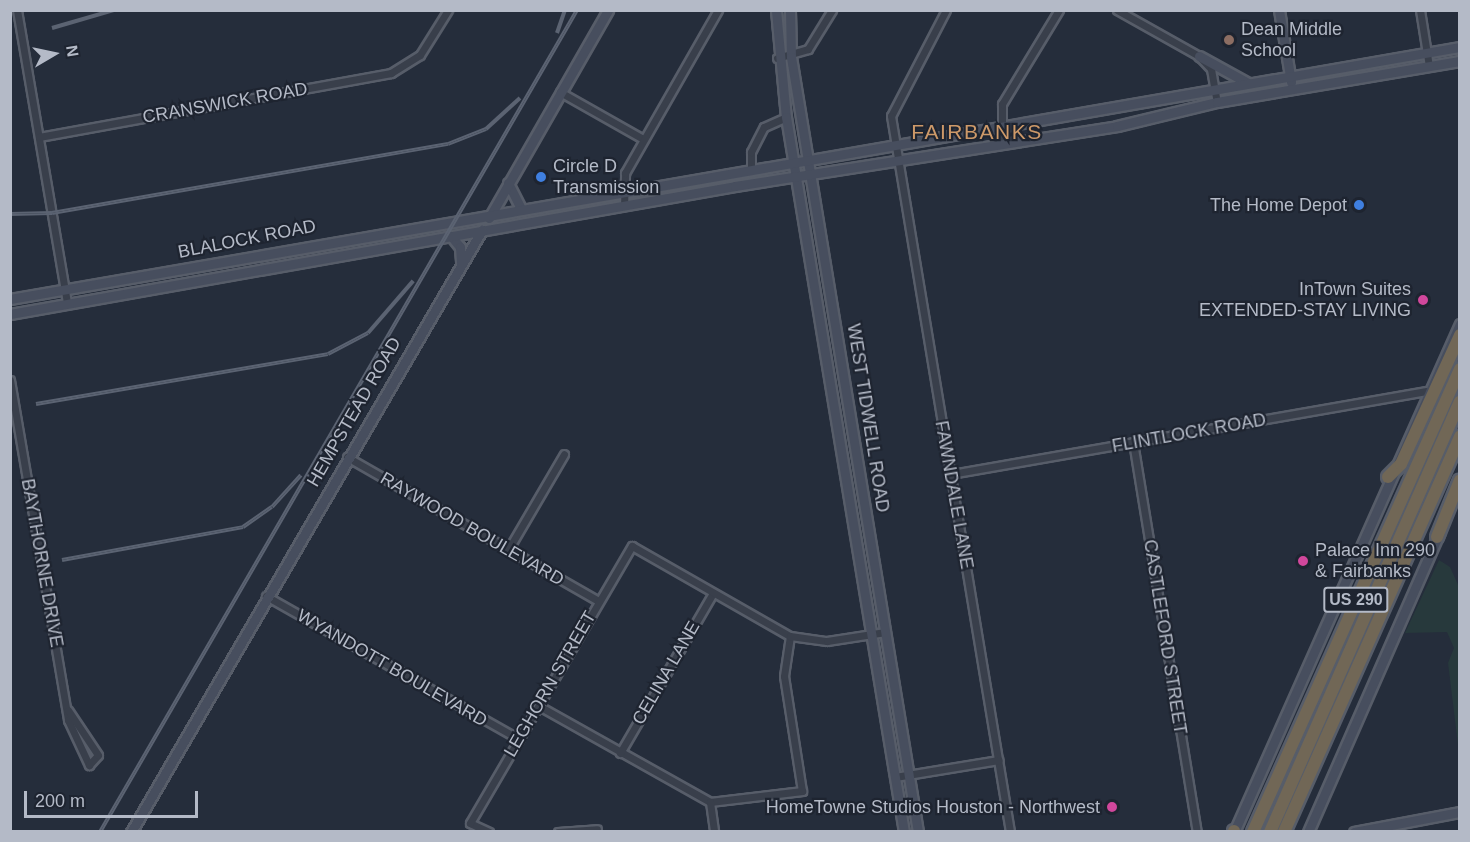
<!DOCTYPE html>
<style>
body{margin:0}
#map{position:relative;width:1470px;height:842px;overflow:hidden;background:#252d3b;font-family:Helvetica,sans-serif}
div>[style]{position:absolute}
.green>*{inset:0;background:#27393c}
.roads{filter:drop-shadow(2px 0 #575d69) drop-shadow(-2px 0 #575d69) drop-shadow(0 2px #575d69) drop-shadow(0 -2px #575d69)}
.street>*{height:7px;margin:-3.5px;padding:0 3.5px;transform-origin:3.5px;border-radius:3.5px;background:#393f4b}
.secondary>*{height:9px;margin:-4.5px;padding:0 4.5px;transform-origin:4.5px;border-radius:4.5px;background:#474e5e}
.highway>*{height:12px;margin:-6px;padding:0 6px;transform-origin:6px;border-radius:6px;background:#716756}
.rail>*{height:4px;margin-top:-2px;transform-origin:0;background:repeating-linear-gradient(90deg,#1e2430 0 4.5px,#5b6372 0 9px);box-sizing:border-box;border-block:2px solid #5b6372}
.dots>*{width:16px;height:16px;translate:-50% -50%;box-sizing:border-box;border:3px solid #1e2430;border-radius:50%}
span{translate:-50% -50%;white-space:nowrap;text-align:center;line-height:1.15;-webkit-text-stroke:4.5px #1e2430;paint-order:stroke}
.shield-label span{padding:2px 4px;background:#1e2430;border:2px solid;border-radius:4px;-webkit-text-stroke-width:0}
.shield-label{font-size:16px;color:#b4bac7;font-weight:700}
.poi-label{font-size:18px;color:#b4bac7}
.left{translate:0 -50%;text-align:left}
.right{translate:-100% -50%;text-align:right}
.street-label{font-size:18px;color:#b4bac7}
.quarter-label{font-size:21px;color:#cd9969;letter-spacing:1.5px}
.frame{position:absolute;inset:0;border:12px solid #b4bac7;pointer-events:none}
.north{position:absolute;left:24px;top:24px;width:60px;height:60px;-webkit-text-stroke:4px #1e2430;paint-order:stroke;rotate:81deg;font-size:16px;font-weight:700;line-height:24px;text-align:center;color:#b4bac7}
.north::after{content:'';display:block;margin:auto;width:21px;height:27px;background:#b4bac7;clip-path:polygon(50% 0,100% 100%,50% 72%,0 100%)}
.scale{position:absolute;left:24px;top:791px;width:174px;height:27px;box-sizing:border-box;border:3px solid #b4bac7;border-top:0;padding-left:8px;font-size:18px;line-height:21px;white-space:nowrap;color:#b4bac7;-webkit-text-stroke:4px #1e2430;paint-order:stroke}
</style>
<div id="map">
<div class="green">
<div style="clip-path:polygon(1439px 560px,1450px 567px,1459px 587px,1459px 753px,1448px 663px,1454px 648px,1447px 632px,1405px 633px)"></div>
</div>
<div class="roads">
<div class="street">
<div style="left:17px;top:10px;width:298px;rotate:80.3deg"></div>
<div style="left:946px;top:10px;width:119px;rotate:117.4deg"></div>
<div style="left:891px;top:116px;width:726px;rotate:80.56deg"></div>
<div style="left:1117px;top:10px;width:94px;rotate:29.3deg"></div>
<div style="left:1199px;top:56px;width:18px;rotate:47deg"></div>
<div style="left:1211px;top:69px;width:34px;rotate:80deg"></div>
<div style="left:1420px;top:10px;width:57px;rotate:80.9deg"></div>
<div style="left:777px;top:58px;width:32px;rotate:-16deg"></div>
<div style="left:808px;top:49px;width:46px;rotate:-58.4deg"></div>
<div style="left:560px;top:92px;width:95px;rotate:29.5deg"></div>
<div style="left:39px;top:137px;width:358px;rotate:-10.3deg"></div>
<div style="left:391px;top:73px;width:34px;rotate:-32deg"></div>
<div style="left:420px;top:55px;width:53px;rotate:-58.1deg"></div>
<div style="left:1002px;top:144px;width:40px;rotate:-90deg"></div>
<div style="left:1002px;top:104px;width:110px;rotate:-58.8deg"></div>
<div style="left:751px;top:170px;width:18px;rotate:-90deg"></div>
<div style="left:751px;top:152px;width:28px;rotate:-63deg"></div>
<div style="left:764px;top:127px;width:24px;rotate:-24deg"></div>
<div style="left:624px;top:206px;width:33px;rotate:-88deg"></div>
<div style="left:625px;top:173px;width:188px;rotate:-60.3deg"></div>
<div style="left:10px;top:380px;width:345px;rotate:80.3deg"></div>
<div style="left:68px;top:720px;width:50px;rotate:65deg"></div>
<div style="left:89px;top:765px;width:13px;rotate:-48deg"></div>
<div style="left:98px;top:755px;width:54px;rotate:-123.7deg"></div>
<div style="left:1133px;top:442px;width:395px;rotate:80.7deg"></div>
<div style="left:347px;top:457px;width:289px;rotate:29.8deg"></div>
<div style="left:951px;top:474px;width:482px;rotate:-9.9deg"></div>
<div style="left:508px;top:550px;width:111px;rotate:-59.7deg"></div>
<div style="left:266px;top:596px;width:291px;rotate:29.5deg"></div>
<div style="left:539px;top:706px;width:196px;rotate:29.3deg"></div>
<div style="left:710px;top:802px;width:93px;rotate:-6.8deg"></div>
<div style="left:802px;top:791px;width:116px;rotate:-98.9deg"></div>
<div style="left:784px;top:676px;width:40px;rotate:-81.5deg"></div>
<div style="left:620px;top:753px;width:185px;rotate:-59.8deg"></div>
<div style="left:895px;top:777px;width:105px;rotate:-9.3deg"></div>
<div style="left:710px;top:802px;width:30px;rotate:82deg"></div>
<div style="left:489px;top:832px;width:21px;rotate:-155deg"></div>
<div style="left:470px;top:823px;width:321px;rotate:-59.7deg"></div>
<div style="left:632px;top:546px;width:182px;rotate:29.7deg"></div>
<div style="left:790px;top:636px;width:37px;rotate:8deg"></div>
<div style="left:827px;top:641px;width:59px;rotate:-8.8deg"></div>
<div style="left:558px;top:832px;width:39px;rotate:-4deg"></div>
</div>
<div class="secondary">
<div style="left:776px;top:10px;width:107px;rotate:84.7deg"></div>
<div style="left:786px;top:117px;width:725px;rotate:80.63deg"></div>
<div style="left:790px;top:10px;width:47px;rotate:88.8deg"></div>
<div style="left:791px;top:57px;width:785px;rotate:80.69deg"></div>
<div style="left:1279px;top:10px;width:73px;rotate:80.5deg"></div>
<div style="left:1199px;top:56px;width:56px;rotate:28.9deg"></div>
<div style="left:508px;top:183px;width:30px;rotate:63deg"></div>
<div style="left:489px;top:218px;width:240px;rotate:-60.2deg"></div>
<div style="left:451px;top:236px;width:14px;rotate:51deg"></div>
<div style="left:460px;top:247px;width:16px;rotate:86deg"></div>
<div style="left:10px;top:299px;width:1472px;rotate:-9.86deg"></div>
<div style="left:10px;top:314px;width:736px;rotate:-10.01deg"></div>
<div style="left:735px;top:186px;width:387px;rotate:-8.9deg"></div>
<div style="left:1117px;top:126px;width:103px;rotate:-13.5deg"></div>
<div style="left:1217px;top:102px;width:246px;rotate:-9.6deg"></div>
<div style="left:131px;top:832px;width:697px;rotate:-59.76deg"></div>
<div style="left:1234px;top:832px;width:556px;rotate:-66.02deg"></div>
<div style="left:1308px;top:832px;width:328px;rotate:-66.3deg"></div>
<div style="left:1354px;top:832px;width:108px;rotate:-10.7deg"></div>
</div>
<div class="highway">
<div style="left:1388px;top:477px;width:18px;rotate:-45deg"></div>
<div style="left:1401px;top:464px;width:142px;rotate:-65.4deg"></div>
<div style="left:1437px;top:537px;width:61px;rotate:-68deg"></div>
<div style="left:1234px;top:832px;width:1px;rotate:-90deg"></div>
<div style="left:1253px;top:832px;width:507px;rotate:-65.91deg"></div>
<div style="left:1270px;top:832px;width:470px;rotate:-66.2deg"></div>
<div style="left:1284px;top:832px;width:433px;rotate:-66deg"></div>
</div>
</div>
<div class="rail">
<div style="left:52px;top:28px;width:65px;rotate:-16.2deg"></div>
<div style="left:557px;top:33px;width:24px;rotate:-71deg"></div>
<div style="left:10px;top:214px;width:42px;rotate:-1.4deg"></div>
<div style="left:52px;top:213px;width:402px;rotate:-9.9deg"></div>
<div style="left:448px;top:144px;width:41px;rotate:-21.5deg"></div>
<div style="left:486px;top:129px;width:46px;rotate:-42.4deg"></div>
<div style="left:36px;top:404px;width:296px;rotate:-9.7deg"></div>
<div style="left:328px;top:354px;width:45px;rotate:-27.7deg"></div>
<div style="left:368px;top:333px;width:69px;rotate:-49.1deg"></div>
<div style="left:62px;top:560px;width:184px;rotate:-10.3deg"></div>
<div style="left:243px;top:527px;width:35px;rotate:-35deg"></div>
<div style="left:272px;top:507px;width:43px;rotate:-47.8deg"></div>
<div style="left:100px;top:832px;width:950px;rotate:-59.87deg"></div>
</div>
<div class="dots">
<div style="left:1229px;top:40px;background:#8d6e63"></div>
<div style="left:541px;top:177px;background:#3f7fe0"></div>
<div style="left:1359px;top:205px;background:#3f7fe0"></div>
<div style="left:1423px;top:300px;background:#d1479c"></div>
<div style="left:1303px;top:561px;background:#d1479c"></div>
<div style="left:1112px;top:807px;background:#d1479c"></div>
</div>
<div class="shield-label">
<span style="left:1356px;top:600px">US 290</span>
</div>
<div class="poi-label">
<span class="left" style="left:1241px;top:40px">Dean Middle<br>School</span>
<span class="left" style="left:553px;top:177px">Circle D<br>Transmission</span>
<span class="right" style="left:1347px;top:205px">The Home Depot</span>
<span class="right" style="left:1411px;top:300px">InTown Suites<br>EXTENDED-STAY LIVING</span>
<span class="left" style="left:1315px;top:561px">Palace Inn 290<br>&amp; Fairbanks</span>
<span class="right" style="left:1100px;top:807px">HomeTowne Studios Houston - Northwest</span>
</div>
<div class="street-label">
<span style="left:225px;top:103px;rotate:-10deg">CRANSWICK ROAD</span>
<span style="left:247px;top:239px;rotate:-11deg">BLALOCK ROAD</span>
<span style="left:354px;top:412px;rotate:-60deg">HEMPSTEAD ROAD</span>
<span style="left:868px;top:418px;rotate:81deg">WEST TIDWELL ROAD</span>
<span style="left:1189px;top:433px;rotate:-10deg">FLINTLOCK ROAD</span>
<span style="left:954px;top:495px;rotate:80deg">FAWNDALE LANE</span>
<span style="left:472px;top:529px;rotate:30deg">RAYWOOD BOULEVARD</span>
<span style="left:42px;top:563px;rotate:80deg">BAYTHORNE DRIVE</span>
<span style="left:1165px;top:637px;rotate:81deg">CASTLEFORD STREET</span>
<span style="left:392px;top:668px;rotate:30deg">WYANDOTT BOULEVARD</span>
<span style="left:666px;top:673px;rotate:-60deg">CELINA LANE</span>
<span style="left:550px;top:684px;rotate:-60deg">LEGHORN STREET</span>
</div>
<div class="quarter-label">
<span style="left:977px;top:132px">FAIRBANKS</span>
</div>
<div class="frame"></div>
<div class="north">N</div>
<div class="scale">200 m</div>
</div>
